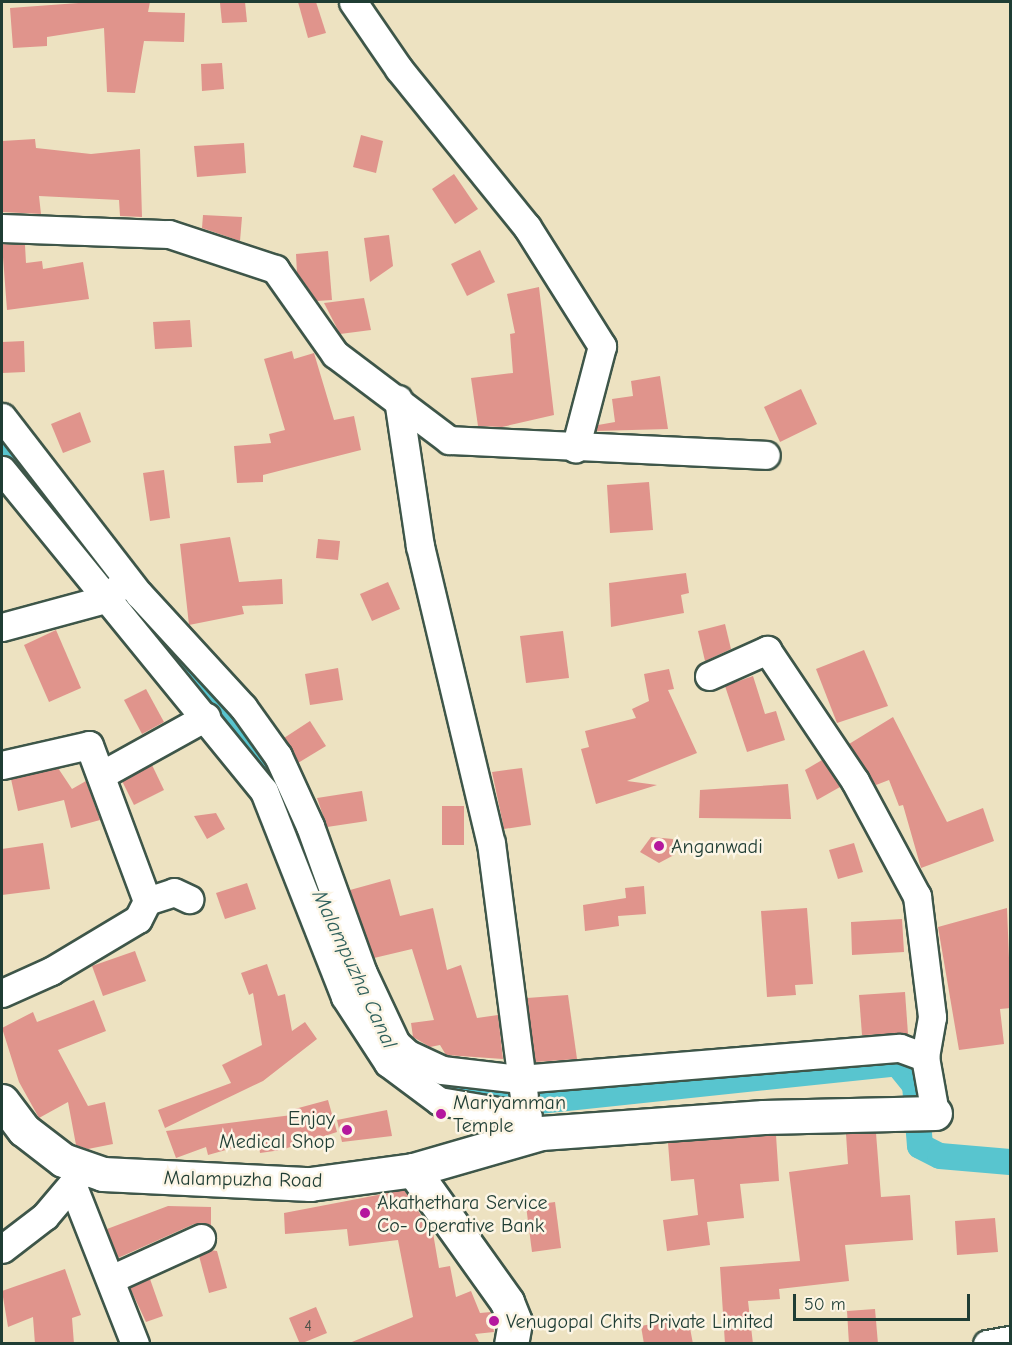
<!DOCTYPE html>
<style>
body{margin:0}
#map{position:relative;width:1012px;height:1345px;overflow:hidden;background:#ede2c1;font-family:"Comic Neue",sans-serif}
div>[style]{position:absolute}
.canal>*{height:26px;margin:-13px;padding:0 13px;transform-origin:13px;border-radius:13px;background:#58c5cf}
.building>*{inset:0;background:#e0948c}
.roads{filter:drop-shadow(2px 0 #3e5649) drop-shadow(-2px 0 #3e5649) drop-shadow(0 2px #3e5649) drop-shadow(0 -2px #3e5649)}
.street>*{height:27px;margin:-13.5px;padding:0 13.5px;transform-origin:13.5px;border-radius:13.5px;background:#fff}
.secondary>*{height:33px;margin:-16.5px;padding:0 16.5px;transform-origin:16.5px;border-radius:16.5px;background:#fff}
.dots>*{width:16px;height:16px;translate:-50% -50%;box-sizing:border-box;border:3px solid #fcf5e5;border-radius:50%}
span{translate:-50% -50%;white-space:nowrap;text-align:center;line-height:1.15;-webkit-text-stroke:5px #fcf5e5;paint-order:stroke}
.number-label{font-size:16px;color:#4f534a}
.number-label span{-webkit-text-stroke-width:0}
.poi-label{font-size:20px;color:#1f3d34}
.left{translate:0 -50%;text-align:left}
.right{translate:-100% -50%;text-align:right}
.street-label{font-size:20px;color:#1f3d34}
.water-label{font-size:21px;color:#2d5f5b;font-style:italic}
.frame{position:absolute;inset:0;border:3px solid #1f3d34;pointer-events:none}
.scale{position:absolute;left:793px;top:1294px;width:177px;height:27px;box-sizing:border-box;border:3px solid #1f3d34;border-top:0;padding-left:8px;font-size:18px;line-height:21px;white-space:nowrap;color:#1f3d34;-webkit-text-stroke:4px #fcf5e5;paint-order:stroke}
</style>
<div id="map">
<div class="canal">
<div style="left:2px;top:445px;width:168px;rotate:50.8deg"></div>
<div style="left:162px;top:638px;width:132px;rotate:50.9deg"></div>
<div style="left:245px;top:740px;width:80px;rotate:57.3deg"></div>
<div style="left:288px;top:807px;width:142px;rotate:69deg"></div>
<div style="left:410px;top:1066px;width:77px;rotate:26.2deg"></div>
<div style="left:479px;top:1100px;width:50px;rotate:2.3deg"></div>
<div style="left:529px;top:1102px;width:370px;rotate:-6deg"></div>
<div style="left:897px;top:1063px;width:28px;rotate:51deg"></div>
<div style="left:915px;top:1085px;width:61px;rotate:85.3deg"></div>
<div style="left:920px;top:1146px;width:22px;rotate:27deg"></div>
<div style="left:940px;top:1156px;width:70px;rotate:4.9deg"></div>
</div>
<div class="building">
<div style="clip-path:polygon(92px 2px,150px 2px,148px 12px,185px 13px,184px 42px,144px 41px,135px 93px,107px 92px,104px 28px,47px 37px,47px 46px,13px 48px,10px 8px)"></div>
<div style="clip-path:polygon(245px 2px,247px 22px,222px 23px,220px 3px)"></div>
<div style="clip-path:polygon(298px 2px,316px 2px,326px 33px,308px 38px)"></div>
<div style="clip-path:polygon(222px 63px,224px 89px,202px 91px,201px 64px)"></div>
<div style="clip-path:polygon(361px 135px,383px 141px,376px 173px,353px 167px)"></div>
<div style="clip-path:polygon(35px 139px,36px 148px,91px 154px,140px 149px,142px 217px,120px 216px,119px 200px,39px 196px,41px 214px,2px 212px,2px 141px)"></div>
<div style="clip-path:polygon(244px 143px,246px 173px,197px 177px,194px 146px)"></div>
<div style="clip-path:polygon(454px 174px,478px 209px,455px 224px,432px 189px)"></div>
<div style="clip-path:polygon(203px 215px,242px 217px,240px 241px,202px 228px)"></div>
<div style="clip-path:polygon(389px 235px,393px 266px,370px 282px,364px 238px)"></div>
<div style="clip-path:polygon(2px 244px,25px 245px,26px 263px,42px 261px,43px 269px,83px 262px,89px 299px,7px 310px)"></div>
<div style="clip-path:polygon(480px 250px,495px 282px,467px 296px,451px 264px)"></div>
<div style="clip-path:polygon(328px 251px,332px 300px,317px 301px,297px 273px,296px 254px)"></div>
<div style="clip-path:polygon(539px 287px,554px 415px,502px 427px,478px 426px,471px 378px,513px 373px,510px 334px,515px 333px,507px 294px)"></div>
<div style="clip-path:polygon(364px 298px,371px 330px,340px 334px,324px 303px)"></div>
<div style="clip-path:polygon(190px 320px,192px 347px,155px 349px,153px 322px)"></div>
<div style="clip-path:polygon(24px 341px,25px 372px,2px 373px,2px 342px)"></div>
<div style="clip-path:polygon(292px 351px,294px 359px,314px 353px,334px 420px,354px 416px,361px 450px,263px 475px,263px 482px,237px 483px,234px 446px,271px 443px,269px 434px,285px 430px,264px 359px)"></div>
<div style="clip-path:polygon(660px 376px,668px 429px,596px 431px,598px 425px,615px 422px,612px 399px,633px 396px,631px 381px)"></div>
<div style="clip-path:polygon(801px 389px,817px 424px,780px 442px,764px 407px)"></div>
<div style="clip-path:polygon(80px 412px,91px 442px,63px 453px,51px 424px)"></div>
<div style="clip-path:polygon(164px 470px,170px 518px,150px 521px,143px 473px)"></div>
<div style="clip-path:polygon(649px 482px,653px 530px,610px 533px,607px 485px)"></div>
<div style="clip-path:polygon(230px 537px,239px 582px,282px 579px,283px 604px,242px 606px,244px 614px,189px 625px,180px 544px)"></div>
<div style="clip-path:polygon(318px 539px,340px 541px,338px 560px,316px 558px)"></div>
<div style="clip-path:polygon(686px 573px,689px 593px,681px 595px,684px 613px,611px 627px,609px 583px)"></div>
<div style="clip-path:polygon(388px 582px,400px 609px,372px 621px,360px 594px)"></div>
<div style="clip-path:polygon(725px 624px,731px 649px,705px 661px,698px 631px)"></div>
<div style="clip-path:polygon(56px 630px,81px 688px,49px 702px,24px 645px)"></div>
<div style="clip-path:polygon(563px 631px,569px 678px,526px 683px,520px 636px)"></div>
<div style="clip-path:polygon(864px 650px,888px 706px,837px 723px,816px 669px)"></div>
<div style="clip-path:polygon(338px 668px,343px 700px,310px 705px,305px 674px)"></div>
<div style="clip-path:polygon(669px 669px,674px 689px,668px 690px,697px 753px,627px 781px,657px 785px,596px 804px,581px 749px,589px 747px,585px 731px,636px 718px,632px 709px,649px 701px,644px 674px)"></div>
<div style="clip-path:polygon(753px 676px,765px 714px,776px 711px,785px 740px,747px 752px,725px 686px)"></div>
<div style="clip-path:polygon(146px 689px,164px 722px,142px 734px,124px 700px)"></div>
<div style="clip-path:polygon(893px 717px,947px 822px,983px 808px,994px 841px,921px 868px,903px 805px,899px 806px,889px 780px,876px 785px,849px 744px)"></div>
<div style="clip-path:polygon(310px 721px,326px 746px,298px 763px,284px 738px)"></div>
<div style="clip-path:polygon(822px 760px,840px 787px,817px 800px,805px 770px)"></div>
<div style="clip-path:polygon(152px 765px,164px 790px,134px 805px,122px 781px)"></div>
<div style="clip-path:polygon(58px 768px,72px 789px,86px 781px,100px 820px,71px 828px,64px 800px,18px 811px,11px 779px)"></div>
<div style="clip-path:polygon(522px 768px,531px 825px,504px 829px,492px 772px)"></div>
<div style="clip-path:polygon(788px 784px,791px 819px,699px 818px,700px 790px)"></div>
<div style="clip-path:polygon(362px 791px,367px 821px,327px 827px,317px 798px)"></div>
<div style="clip-path:polygon(442px 806px,464px 806px,464px 845px,442px 845px)"></div>
<div style="clip-path:polygon(216px 813px,225px 829px,207px 839px,194px 816px)"></div>
<div style="clip-path:polygon(651px 837px,673px 839px,674px 855px,659px 863px,640px 852px)"></div>
<div style="clip-path:polygon(43px 843px,50px 889px,2px 895px,2px 849px)"></div>
<div style="clip-path:polygon(854px 843px,863px 872px,838px 879px,829px 850px)"></div>
<div style="clip-path:polygon(390px 879px,400px 916px,433px 908px,447px 970px,461px 965px,477px 1018px,498px 1015px,503px 1059px,446px 1055px,440px 1045px,430px 1047px,413px 1037px,411px 1023px,434px 1020px,412px 949px,374px 958px,350px 890px)"></div>
<div style="clip-path:polygon(247px 883px,256px 909px,225px 919px,216px 893px)"></div>
<div style="clip-path:polygon(644px 886px,646px 914px,618px 916px,619px 926px,585px 931px,583px 905px,626px 898px,625px 888px)"></div>
<div style="clip-path:polygon(807px 908px,813px 984px,795px 985px,796px 995px,767px 997px,761px 911px)"></div>
<div style="clip-path:polygon(1007px 908px,1011px 1008px,1000px 1009px,1004px 1044px,959px 1050px,938px 927px)"></div>
<div style="clip-path:polygon(902px 919px,904px 952px,852px 955px,851px 922px)"></div>
<div style="clip-path:polygon(135px 951px,146px 981px,103px 996px,92px 966px)"></div>
<div style="clip-path:polygon(267px 964px,278px 996px,285px 994px,292px 1031px,305px 1022px,317px 1039px,263px 1081px,165px 1128px,158px 1110px,231px 1083px,222px 1065px,262px 1045px,253px 993px,249px 995px,241px 973px)"></div>
<div style="clip-path:polygon(905px 992px,908px 1034px,862px 1035px,859px 995px)"></div>
<div style="clip-path:polygon(568px 995px,577px 1059px,535px 1062px,527px 998px)"></div>
<div style="clip-path:polygon(94px 1000px,106px 1031px,58px 1050px,88px 1106px,105px 1102px,113px 1144px,88px 1149px,76px 1145px,68px 1102px,39px 1118px,19px 1082px,2px 1028px,33px 1012px,37px 1022px)"></div>
<div style="clip-path:polygon(328px 1100px,337px 1132px,281px 1150px,260px 1153px,258px 1141px,208px 1155px,206px 1147px,176px 1158px,166px 1131px,292px 1115px,291px 1110px)"></div>
<div style="clip-path:polygon(387px 1110px,392px 1136px,342px 1142px,337px 1120px)"></div>
<div style="clip-path:polygon(876px 1133px,881px 1197px,910px 1195px,913px 1240px,845px 1245px,849px 1281px,779px 1289px,780px 1299px,748px 1301px,753px 1344px,725px 1344px,720px 1267px,800px 1261px,789px 1172px,848px 1164px,846px 1134px)"></div>
<div style="clip-path:polygon(776px 1135px,779px 1181px,740px 1184px,744px 1218px,707px 1222px,710px 1245px,667px 1251px,663px 1220px,698px 1215px,694px 1179px,671px 1181px,668px 1143px)"></div>
<div style="clip-path:polygon(404px 1190px,433px 1233px,439px 1268px,450px 1266px,456px 1297px,471px 1291px,480px 1313px,491px 1312px,494px 1332px,475px 1334px,480px 1344px,347px 1344px,413px 1317px,398px 1240px,349px 1246px,347px 1229px,285px 1234px,284px 1213px)"></div>
<div style="clip-path:polygon(555px 1202px,561px 1248px,532px 1252px,526px 1206px)"></div>
<div style="clip-path:polygon(168px 1206px,211px 1207px,211px 1226px,194px 1224px,118px 1258px,107px 1229px)"></div>
<div style="clip-path:polygon(995px 1218px,998px 1252px,957px 1255px,955px 1221px)"></div>
<div style="clip-path:polygon(210px 1250px,217px 1251px,227px 1288px,209px 1293px,199px 1256px)"></div>
<div style="clip-path:polygon(65px 1269px,81px 1315px,72px 1318px,74px 1344px,35px 1344px,33px 1317px,8px 1327px,2px 1291px)"></div>
<div style="clip-path:polygon(150px 1279px,163px 1316px,146px 1322px,130px 1288px)"></div>
<div style="clip-path:polygon(316px 1307px,327px 1333px,300px 1344px,289px 1318px)"></div>
<div style="clip-path:polygon(875px 1309px,878px 1344px,849px 1344px,847px 1311px)"></div>
<div style="clip-path:polygon(688px 1317px,693px 1344px,644px 1344px,641px 1326px)"></div>
</div>
<div class="roads">
<div class="street">
<div style="left:353px;top:2px;width:81px;rotate:55.5deg"></div>
<div style="left:399px;top:69px;width:203px;rotate:51deg"></div>
<div style="left:527px;top:227px;width:141px;rotate:57.8deg"></div>
<div style="left:602px;top:346px;width:106px;rotate:104.7deg"></div>
<div style="left:2px;top:228px;width:167px;rotate:2.1deg"></div>
<div style="left:169px;top:234px;width:112px;rotate:18.3deg"></div>
<div style="left:275px;top:269px;width:104px;rotate:54.8deg"></div>
<div style="left:335px;top:354px;width:143px;rotate:37deg"></div>
<div style="left:449px;top:440px;width:317px;rotate:2.7deg"></div>
<div style="left:398px;top:399px;width:149px;rotate:81.5deg"></div>
<div style="left:420px;top:546px;width:305px;rotate:76.6deg"></div>
<div style="left:491px;top:843px;width:255px;rotate:82.6deg"></div>
<div style="left:2px;top:417px;width:224px;rotate:52.3deg"></div>
<div style="left:139px;top:594px;width:154px;rotate:47.4deg"></div>
<div style="left:243px;top:707px;width:60px;rotate:54.5deg"></div>
<div style="left:278px;top:756px;width:77px;rotate:65.4deg"></div>
<div style="left:310px;top:826px;width:156px;rotate:70.2deg"></div>
<div style="left:363px;top:973px;width:77px;rotate:64.8deg"></div>
<div style="left:396px;top:1043px;width:16px;rotate:43deg"></div>
<div style="left:408px;top:1054px;width:38px;rotate:25deg"></div>
<div style="left:442px;top:1070px;width:79px;rotate:6.6deg"></div>
<div style="left:520px;top:1079px;width:381px;rotate:-4.7deg"></div>
<div style="left:900px;top:1048px;width:27px;rotate:20deg"></div>
<div style="left:925px;top:1057px;width:57px;rotate:79.9deg"></div>
<div style="left:2px;top:470px;width:414px;rotate:50.8deg"></div>
<div style="left:264px;top:791px;width:221px;rotate:68.5deg"></div>
<div style="left:345px;top:997px;width:79px;rotate:56.9deg"></div>
<div style="left:388px;top:1063px;width:64px;rotate:36.7deg"></div>
<div style="left:439px;top:1101px;width:90px;rotate:9.6deg"></div>
<div style="left:2px;top:627px;width:107px;rotate:-15.2deg"></div>
<div style="left:105px;top:599px;width:15px;rotate:-42deg"></div>
<div style="left:709px;top:676px;width:64px;rotate:-24.1deg"></div>
<div style="left:767px;top:650px;width:158px;rotate:56.1deg"></div>
<div style="left:855px;top:781px;width:131px;rotate:61.7deg"></div>
<div style="left:917px;top:896px;width:122px;rotate:82.9deg"></div>
<div style="left:932px;top:1017px;width:41px;rotate:99.9deg"></div>
<div style="left:2px;top:765px;width:89px;rotate:-12.9deg"></div>
<div style="left:89px;top:745px;width:166px;rotate:69.6deg"></div>
<div style="left:103px;top:774px;width:118px;rotate:-29deg"></div>
<div style="left:2px;top:993px;width:54px;rotate:-24.2deg"></div>
<div style="left:51px;top:971px;width:101px;rotate:-30.9deg"></div>
<div style="left:138px;top:919px;width:20px;rotate:-63deg"></div>
<div style="left:147px;top:901px;width:28px;rotate:-18deg"></div>
<div style="left:174px;top:892px;width:17px;rotate:25deg"></div>
<div style="left:72px;top:1184px;width:172px;rotate:68.5deg"></div>
<div style="left:2px;top:1249px;width:54px;rotate:-37.5deg"></div>
<div style="left:45px;top:1216px;width:59px;rotate:-49.8deg"></div>
<div style="left:111px;top:1279px;width:99px;rotate:-24.5deg"></div>
<div style="left:987px;top:1344px;width:23px;rotate:-10deg"></div>
</div>
<div class="secondary">
<div style="left:2px;top:1101px;width:36px;rotate:53deg"></div>
<div style="left:24px;top:1130px;width:49px;rotate:37.6deg"></div>
<div style="left:63px;top:1160px;width:42px;rotate:19.3deg"></div>
<div style="left:103px;top:1174px;width:207px;rotate:2.8deg"></div>
<div style="left:310px;top:1184px;width:104px;rotate:-7.7deg"></div>
<div style="left:413px;top:1170px;width:133px;rotate:-16.1deg"></div>
<div style="left:541px;top:1133px;width:223px;rotate:-4.1deg"></div>
<div style="left:763px;top:1117px;width:172px;rotate:-1.3deg"></div>
<div style="left:413px;top:1170px;width:162px;rotate:54.5deg"></div>
<div style="left:507px;top:1302px;width:22px;rotate:68deg"></div>
<div style="left:515px;top:1322px;width:22px;rotate:100deg"></div>
</div>
</div>
<div class="dots">
<div style="left:659px;top:846px;background:#b5179e"></div>
<div style="left:441px;top:1114px;background:#b5179e"></div>
<div style="left:347px;top:1130px;background:#b5179e"></div>
<div style="left:365px;top:1213px;background:#b5179e"></div>
<div style="left:494px;top:1321px;background:#b5179e"></div>
</div>
<div class="number-label">
<span style="left:308px;top:1326px">4</span>
</div>
<div class="poi-label">
<span class="left" style="left:671px;top:846px">Anganwadi</span>
<span class="left" style="left:453px;top:1114px">Mariyamman<br>Temple</span>
<span class="right" style="left:335px;top:1130px">Enjay<br>Medical Shop</span>
<span class="left" style="left:377px;top:1214px">Akathethara Service<br>Co- Operative Bank</span>
<span class="left" style="left:506px;top:1321px">Venugopal Chits Private Limited</span>
</div>
<div class="street-label">
<span style="left:243px;top:1179px;rotate:1deg">Malampuzha Road</span>
</div>
<div class="water-label">
<span style="left:355px;top:969px;rotate:65deg">Malampuzha Canal</span>
</div>
<div class="frame"></div>
<div class="scale">50 m</div>
</div>
